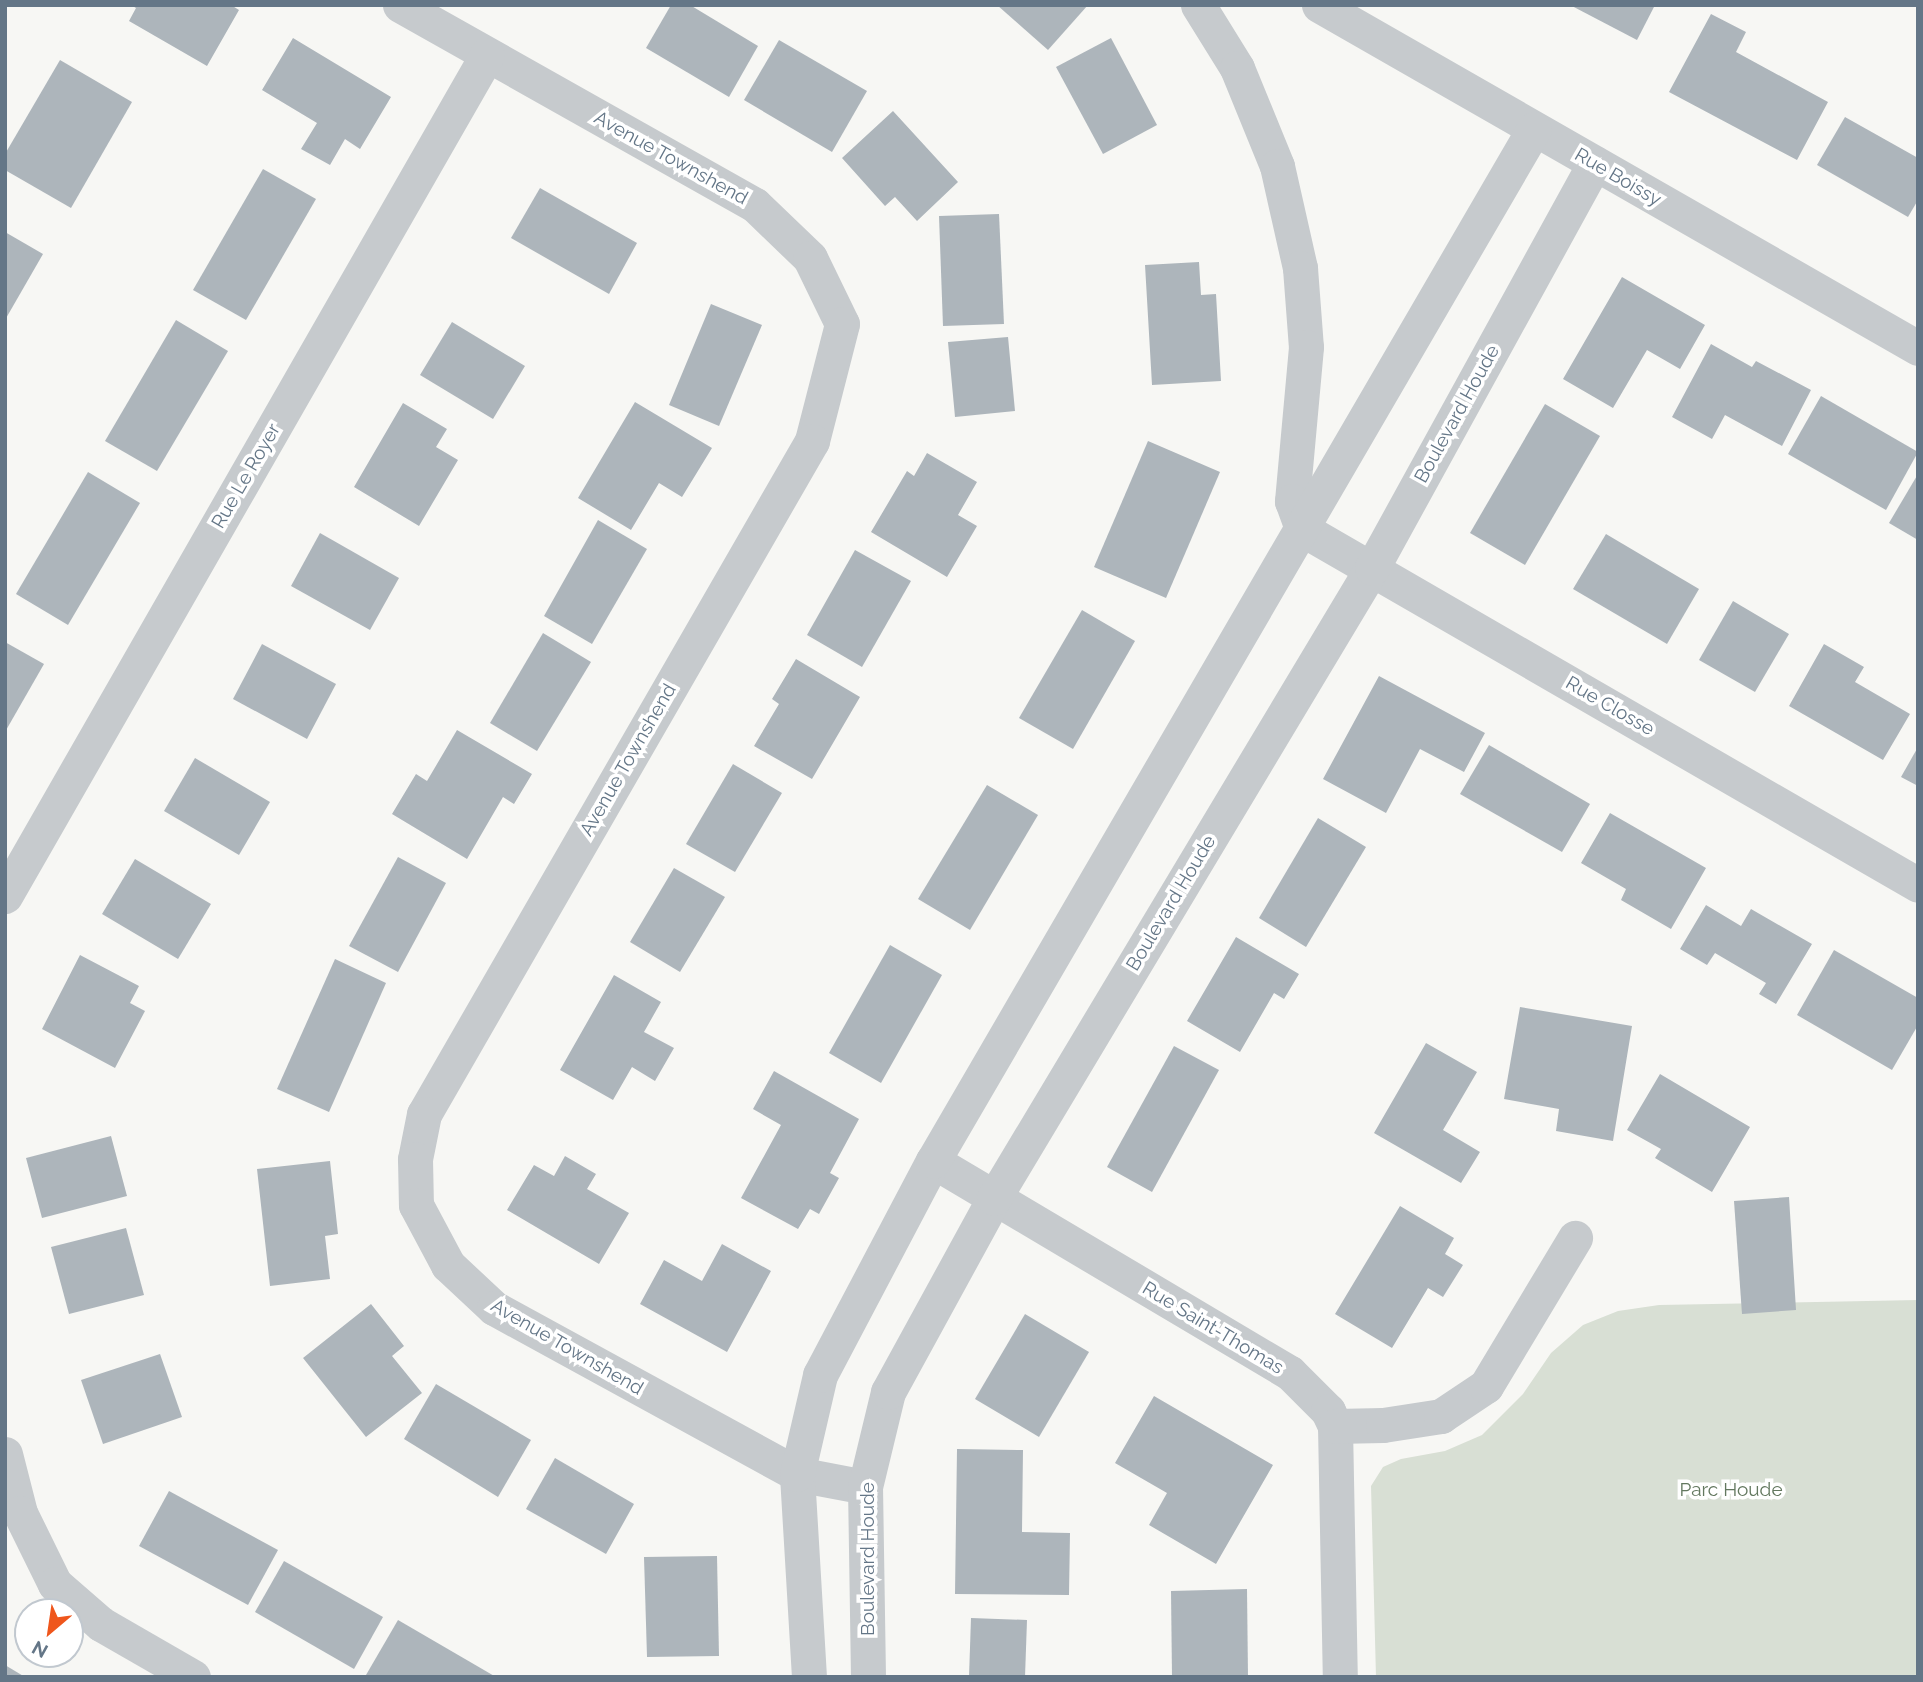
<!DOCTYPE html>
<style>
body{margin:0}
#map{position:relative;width:1923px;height:1682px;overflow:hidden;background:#f7f7f4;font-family:Raleway,sans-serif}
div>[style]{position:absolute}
.green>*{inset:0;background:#d8dfd4}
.building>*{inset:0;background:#adb5bb}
.minor>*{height:35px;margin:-17.5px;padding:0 17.5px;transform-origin:17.5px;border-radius:17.5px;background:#c6cacd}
span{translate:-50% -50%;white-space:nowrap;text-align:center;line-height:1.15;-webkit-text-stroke:7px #fff;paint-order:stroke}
.street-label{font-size:19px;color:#647687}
.park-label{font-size:19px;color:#63785f}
.frame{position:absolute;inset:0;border:7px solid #647687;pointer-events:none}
.north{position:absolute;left:14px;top:1598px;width:70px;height:70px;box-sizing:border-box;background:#fff;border:2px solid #c1c8cf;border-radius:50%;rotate:209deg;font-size:19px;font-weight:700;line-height:28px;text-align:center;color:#647687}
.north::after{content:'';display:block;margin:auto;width:24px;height:32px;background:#ef561c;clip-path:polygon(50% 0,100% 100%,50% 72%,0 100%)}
</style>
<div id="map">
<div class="green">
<div style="clip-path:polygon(1918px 1300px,1918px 1677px,1376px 1677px,1371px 1486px,1383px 1467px,1401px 1459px,1445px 1451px,1482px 1435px,1523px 1394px,1551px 1353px,1583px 1325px,1618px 1311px,1659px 1305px)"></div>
</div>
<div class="building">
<div style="clip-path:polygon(131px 5px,231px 5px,239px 10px,207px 66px,129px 21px,136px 8px)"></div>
<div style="clip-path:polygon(671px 5px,690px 5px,758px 46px,729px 97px,646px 48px)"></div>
<div style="clip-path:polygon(997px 5px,1088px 5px,1048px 50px)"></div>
<div style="clip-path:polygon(1570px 5px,1655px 5px,1637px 40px)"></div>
<div style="clip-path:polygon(1711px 14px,1746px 32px,1736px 52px,1828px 102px,1797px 160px,1669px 92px)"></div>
<div style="clip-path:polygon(293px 38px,391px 97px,360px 149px,345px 139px,330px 165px,301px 149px,317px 123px,262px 90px)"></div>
<div style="clip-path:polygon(1111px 38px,1157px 125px,1103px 154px,1056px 67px)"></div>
<div style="clip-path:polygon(779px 40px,867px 91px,832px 152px,744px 100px)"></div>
<div style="clip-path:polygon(60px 60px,132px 102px,71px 208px,5px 170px,5px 154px)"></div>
<div style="clip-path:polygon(893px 111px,958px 182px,917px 221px,895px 197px,885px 206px,842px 158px)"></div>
<div style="clip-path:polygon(1845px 117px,1918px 158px,1918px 200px,1908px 217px,1817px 165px)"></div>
<div style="clip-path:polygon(263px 169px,316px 199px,246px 320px,193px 290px)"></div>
<div style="clip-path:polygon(540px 188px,637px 243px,609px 294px,511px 238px)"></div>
<div style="clip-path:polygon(999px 214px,1004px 324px,943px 326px,939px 216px)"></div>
<div style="clip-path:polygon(5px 232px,43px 254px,5px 320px)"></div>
<div style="clip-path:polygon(1199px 262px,1201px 295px,1216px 294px,1221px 381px,1152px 385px,1145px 265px)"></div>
<div style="clip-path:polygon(1622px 277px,1705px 325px,1680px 369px,1647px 350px,1613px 408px,1563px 379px)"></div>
<div style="clip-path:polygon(711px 304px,762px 325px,719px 426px,669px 405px)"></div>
<div style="clip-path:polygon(176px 320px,228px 351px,157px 471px,105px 441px)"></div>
<div style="clip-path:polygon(452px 322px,525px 366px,493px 419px,420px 375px)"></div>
<div style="clip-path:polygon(1008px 337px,1015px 411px,955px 417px,948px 342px)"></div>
<div style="clip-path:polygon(1711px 344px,1752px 367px,1756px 361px,1811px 390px,1782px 446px,1725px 415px,1712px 439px,1672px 417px)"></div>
<div style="clip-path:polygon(1821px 396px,1918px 452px,1886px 510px,1788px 454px)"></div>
<div style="clip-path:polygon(635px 402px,712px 448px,682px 497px,659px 483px,631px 530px,578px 498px)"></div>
<div style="clip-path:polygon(403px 403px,447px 429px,436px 447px,458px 460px,419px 526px,354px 487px)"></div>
<div style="clip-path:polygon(1545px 404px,1600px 436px,1525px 565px,1470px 533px)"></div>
<div style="clip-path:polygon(1148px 441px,1220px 472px,1166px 598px,1094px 567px)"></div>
<div style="clip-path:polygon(927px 453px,977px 482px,958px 515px,977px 526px,947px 577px,871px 532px,907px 471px,914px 476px)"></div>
<div style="clip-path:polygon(88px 472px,140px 503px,68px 625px,16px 594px)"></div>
<div style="clip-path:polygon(1918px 474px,1918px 540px,1889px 523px)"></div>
<div style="clip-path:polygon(598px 520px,647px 549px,592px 644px,544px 616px)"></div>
<div style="clip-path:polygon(320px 533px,399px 578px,370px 630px,291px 586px)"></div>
<div style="clip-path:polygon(1606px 534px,1699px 589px,1667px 644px,1573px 589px)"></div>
<div style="clip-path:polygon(855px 550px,911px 581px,862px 667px,807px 635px)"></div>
<div style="clip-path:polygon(1733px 601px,1789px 634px,1755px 692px,1699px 660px)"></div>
<div style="clip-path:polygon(1082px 610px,1135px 641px,1073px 749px,1019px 718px)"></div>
<div style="clip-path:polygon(543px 633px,591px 662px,537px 751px,490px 723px)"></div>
<div style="clip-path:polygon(5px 642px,44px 664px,5px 732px)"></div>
<div style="clip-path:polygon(262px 644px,336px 684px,307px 739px,233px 699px)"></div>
<div style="clip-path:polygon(1824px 644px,1864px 667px,1855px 682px,1910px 714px,1883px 760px,1789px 706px)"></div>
<div style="clip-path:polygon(796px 659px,860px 697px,812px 779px,754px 746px,779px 704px,772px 699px)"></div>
<div style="clip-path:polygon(1379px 676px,1485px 733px,1464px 772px,1420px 749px,1386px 813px,1323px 779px)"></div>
<div style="clip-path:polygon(457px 730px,532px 774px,514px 804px,503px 797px,467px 859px,392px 814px,416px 774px,427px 781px)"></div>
<div style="clip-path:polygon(1489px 745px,1590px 804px,1562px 852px,1460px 794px)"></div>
<div style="clip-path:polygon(1918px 747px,1918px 786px,1901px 777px)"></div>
<div style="clip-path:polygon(195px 758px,270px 802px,239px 855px,164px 811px)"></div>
<div style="clip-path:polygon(733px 764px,782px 793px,735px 872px,686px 844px)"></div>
<div style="clip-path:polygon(987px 785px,1038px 815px,970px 930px,918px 899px)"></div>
<div style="clip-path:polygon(1610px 813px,1706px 868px,1671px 929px,1621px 900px,1626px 889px,1581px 863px)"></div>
<div style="clip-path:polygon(1318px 818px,1366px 847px,1306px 947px,1259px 918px)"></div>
<div style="clip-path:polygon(398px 857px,446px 883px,398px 972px,349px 946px)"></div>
<div style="clip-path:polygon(135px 859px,211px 904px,178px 959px,102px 914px)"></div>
<div style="clip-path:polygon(674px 868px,725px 897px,680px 972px,630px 942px)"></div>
<div style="clip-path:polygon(1706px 905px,1741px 926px,1751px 909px,1812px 944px,1776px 1004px,1759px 994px,1766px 983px,1715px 953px,1707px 965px,1680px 949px)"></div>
<div style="clip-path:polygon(1236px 937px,1299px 974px,1284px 999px,1274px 993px,1240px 1052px,1187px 1021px)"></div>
<div style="clip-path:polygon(890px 945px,942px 975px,881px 1083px,829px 1053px)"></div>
<div style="clip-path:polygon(1834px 950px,1918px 998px,1918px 1025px,1892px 1070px,1797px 1015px)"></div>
<div style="clip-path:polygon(80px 955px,139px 986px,130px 1003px,145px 1011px,115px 1068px,42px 1029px)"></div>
<div style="clip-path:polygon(335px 959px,386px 983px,329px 1112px,277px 1089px)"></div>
<div style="clip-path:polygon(614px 975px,661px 1002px,644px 1032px,674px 1048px,655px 1081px,632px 1067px,613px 1100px,560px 1070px)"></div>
<div style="clip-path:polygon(1520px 1007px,1632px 1026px,1613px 1141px,1556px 1131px,1559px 1109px,1504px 1099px)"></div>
<div style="clip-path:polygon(1426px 1043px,1477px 1072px,1443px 1130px,1480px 1152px,1461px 1183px,1374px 1133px)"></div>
<div style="clip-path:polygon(1174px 1046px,1219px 1070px,1152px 1192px,1107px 1167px)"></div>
<div style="clip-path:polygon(774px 1071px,859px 1119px,830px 1173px,839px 1178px,819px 1214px,810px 1209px,798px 1229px,741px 1198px,781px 1125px,753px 1109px)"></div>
<div style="clip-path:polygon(1660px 1074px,1750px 1127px,1712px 1192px,1655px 1158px,1661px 1149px,1627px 1130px)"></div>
<div style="clip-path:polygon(111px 1136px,127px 1196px,42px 1218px,26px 1158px)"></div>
<div style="clip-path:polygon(565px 1156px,596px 1174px,587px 1189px,629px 1213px,599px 1264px,507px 1210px,534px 1165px,554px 1176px)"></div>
<div style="clip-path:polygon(330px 1161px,338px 1234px,325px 1236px,330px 1279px,270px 1286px,257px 1169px)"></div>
<div style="clip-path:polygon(1789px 1197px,1796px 1310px,1742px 1314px,1734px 1201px)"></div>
<div style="clip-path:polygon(1400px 1206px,1454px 1238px,1445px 1254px,1463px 1265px,1443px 1297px,1428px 1288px,1392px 1348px,1335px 1314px)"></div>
<div style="clip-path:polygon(126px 1228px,144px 1295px,69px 1314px,51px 1247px)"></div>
<div style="clip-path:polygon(722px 1244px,771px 1271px,727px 1352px,640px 1304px,664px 1260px,702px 1281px)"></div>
<div style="clip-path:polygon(371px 1304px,404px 1346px,392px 1356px,422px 1393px,366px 1437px,303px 1358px)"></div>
<div style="clip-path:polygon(1025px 1314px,1089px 1352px,1039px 1437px,975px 1399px)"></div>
<div style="clip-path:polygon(160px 1354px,182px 1417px,103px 1444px,81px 1380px)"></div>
<div style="clip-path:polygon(436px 1384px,531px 1440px,498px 1497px,404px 1439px)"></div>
<div style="clip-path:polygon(1154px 1396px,1273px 1465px,1216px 1564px,1149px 1525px,1167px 1493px,1115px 1463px)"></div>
<div style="clip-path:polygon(957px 1449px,1023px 1450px,1022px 1532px,1070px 1533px,1069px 1595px,955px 1594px)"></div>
<div style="clip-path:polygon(555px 1458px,634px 1504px,606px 1554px,526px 1509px)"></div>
<div style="clip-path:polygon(169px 1491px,278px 1550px,248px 1605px,139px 1546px)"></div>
<div style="clip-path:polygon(717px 1556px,719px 1656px,647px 1657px,644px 1557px)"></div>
<div style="clip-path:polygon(284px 1561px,383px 1617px,354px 1669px,255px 1612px)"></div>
<div style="clip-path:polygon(1247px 1589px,1248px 1677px,1172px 1677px,1171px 1591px)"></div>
<div style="clip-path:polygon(971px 1618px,1027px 1620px,1025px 1677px,969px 1677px)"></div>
<div style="clip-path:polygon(398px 1620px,496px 1677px,368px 1677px,366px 1675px)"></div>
<div style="clip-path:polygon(5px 1665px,25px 1677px,5px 1677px)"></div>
</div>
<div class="minor">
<div style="left:400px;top:5px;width:407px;rotate:29.4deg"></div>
<div style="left:755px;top:205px;width:76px;rotate:43.9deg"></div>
<div style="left:810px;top:258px;width:73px;rotate:64.1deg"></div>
<div style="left:842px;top:324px;width:121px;rotate:104.4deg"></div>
<div style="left:812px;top:441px;width:777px;rotate:119.96deg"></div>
<div style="left:424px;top:1114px;width:46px;rotate:101.3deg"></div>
<div style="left:415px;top:1159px;width:46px;rotate:88.8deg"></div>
<div style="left:416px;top:1205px;width:68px;rotate:61.9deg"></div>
<div style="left:448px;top:1265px;width:63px;rotate:43.1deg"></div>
<div style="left:494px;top:1308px;width:345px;rotate:28.7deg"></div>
<div style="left:797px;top:1474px;width:69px;rotate:10.8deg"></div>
<div style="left:1198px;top:5px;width:74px;rotate:58.2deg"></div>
<div style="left:1237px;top:68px;width:106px;rotate:67.8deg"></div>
<div style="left:1277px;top:166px;width:105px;rotate:77.3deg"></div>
<div style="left:1300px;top:268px;width:79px;rotate:85.7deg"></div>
<div style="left:1306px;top:347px;width:155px;rotate:95.2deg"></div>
<div style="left:1292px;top:501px;width:30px;rotate:70deg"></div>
<div style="left:1319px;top:5px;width:690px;rotate:29.8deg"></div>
<div style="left:1302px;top:529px;width:711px;rotate:30.02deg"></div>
<div style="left:5px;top:896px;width:969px;rotate:-60.18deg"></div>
<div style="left:933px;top:1161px;width:415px;rotate:30.7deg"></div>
<div style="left:1290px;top:1373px;width:54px;rotate:45deg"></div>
<div style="left:1328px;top:1411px;width:17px;rotate:65deg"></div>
<div style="left:1335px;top:1426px;width:251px;rotate:88.9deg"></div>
<div style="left:1335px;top:1426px;width:48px;rotate:-1.2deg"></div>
<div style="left:1383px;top:1425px;width:59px;rotate:-8.8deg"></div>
<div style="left:1441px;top:1416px;width:54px;rotate:-33.7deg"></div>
<div style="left:1486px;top:1386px;width:173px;rotate:-59deg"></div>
<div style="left:5px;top:1454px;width:61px;rotate:75.7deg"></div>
<div style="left:20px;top:1513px;width:79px;rotate:63.8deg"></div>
<div style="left:55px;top:1584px;width:61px;rotate:41deg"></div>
<div style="left:101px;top:1624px;width:106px;rotate:29.9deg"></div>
<div style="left:809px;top:1677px;width:203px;rotate:-93.4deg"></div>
<div style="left:797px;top:1474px;width:102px;rotate:-76.9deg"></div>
<div style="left:820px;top:1375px;width:242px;rotate:-62.2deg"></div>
<div style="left:933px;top:1161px;width:1194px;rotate:-59.79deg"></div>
<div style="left:868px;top:1677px;width:190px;rotate:-90.9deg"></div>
<div style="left:865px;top:1487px;width:98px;rotate:-76.4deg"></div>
<div style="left:888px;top:1392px;width:221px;rotate:-61.3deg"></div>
<div style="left:994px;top:1198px;width:735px;rotate:-59.04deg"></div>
<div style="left:1372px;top:568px;width:462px;rotate:-61.2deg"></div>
</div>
<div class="street-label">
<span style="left:671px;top:158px;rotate:29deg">Avenue Townshend</span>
<span style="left:1618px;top:177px;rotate:30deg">Rue Boissy</span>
<span style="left:1457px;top:414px;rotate:-61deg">Boulevard Houde</span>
<span style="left:246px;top:476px;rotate:-60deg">Rue Le Royer</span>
<span style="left:1610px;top:706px;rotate:30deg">Rue Closse</span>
<span style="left:628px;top:760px;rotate:-60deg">Avenue Townshend</span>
<span style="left:1171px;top:903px;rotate:-59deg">Boulevard Houde</span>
<span style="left:1213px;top:1328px;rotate:31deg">Rue Saint-Thomas</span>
<span style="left:567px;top:1347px;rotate:30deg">Avenue Townshend</span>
<span style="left:868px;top:1559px;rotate:-90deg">Boulevard Houde</span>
</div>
<div class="park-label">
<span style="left:1731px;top:1490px">Parc Houde</span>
</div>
<div class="frame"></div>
<div class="north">N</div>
</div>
